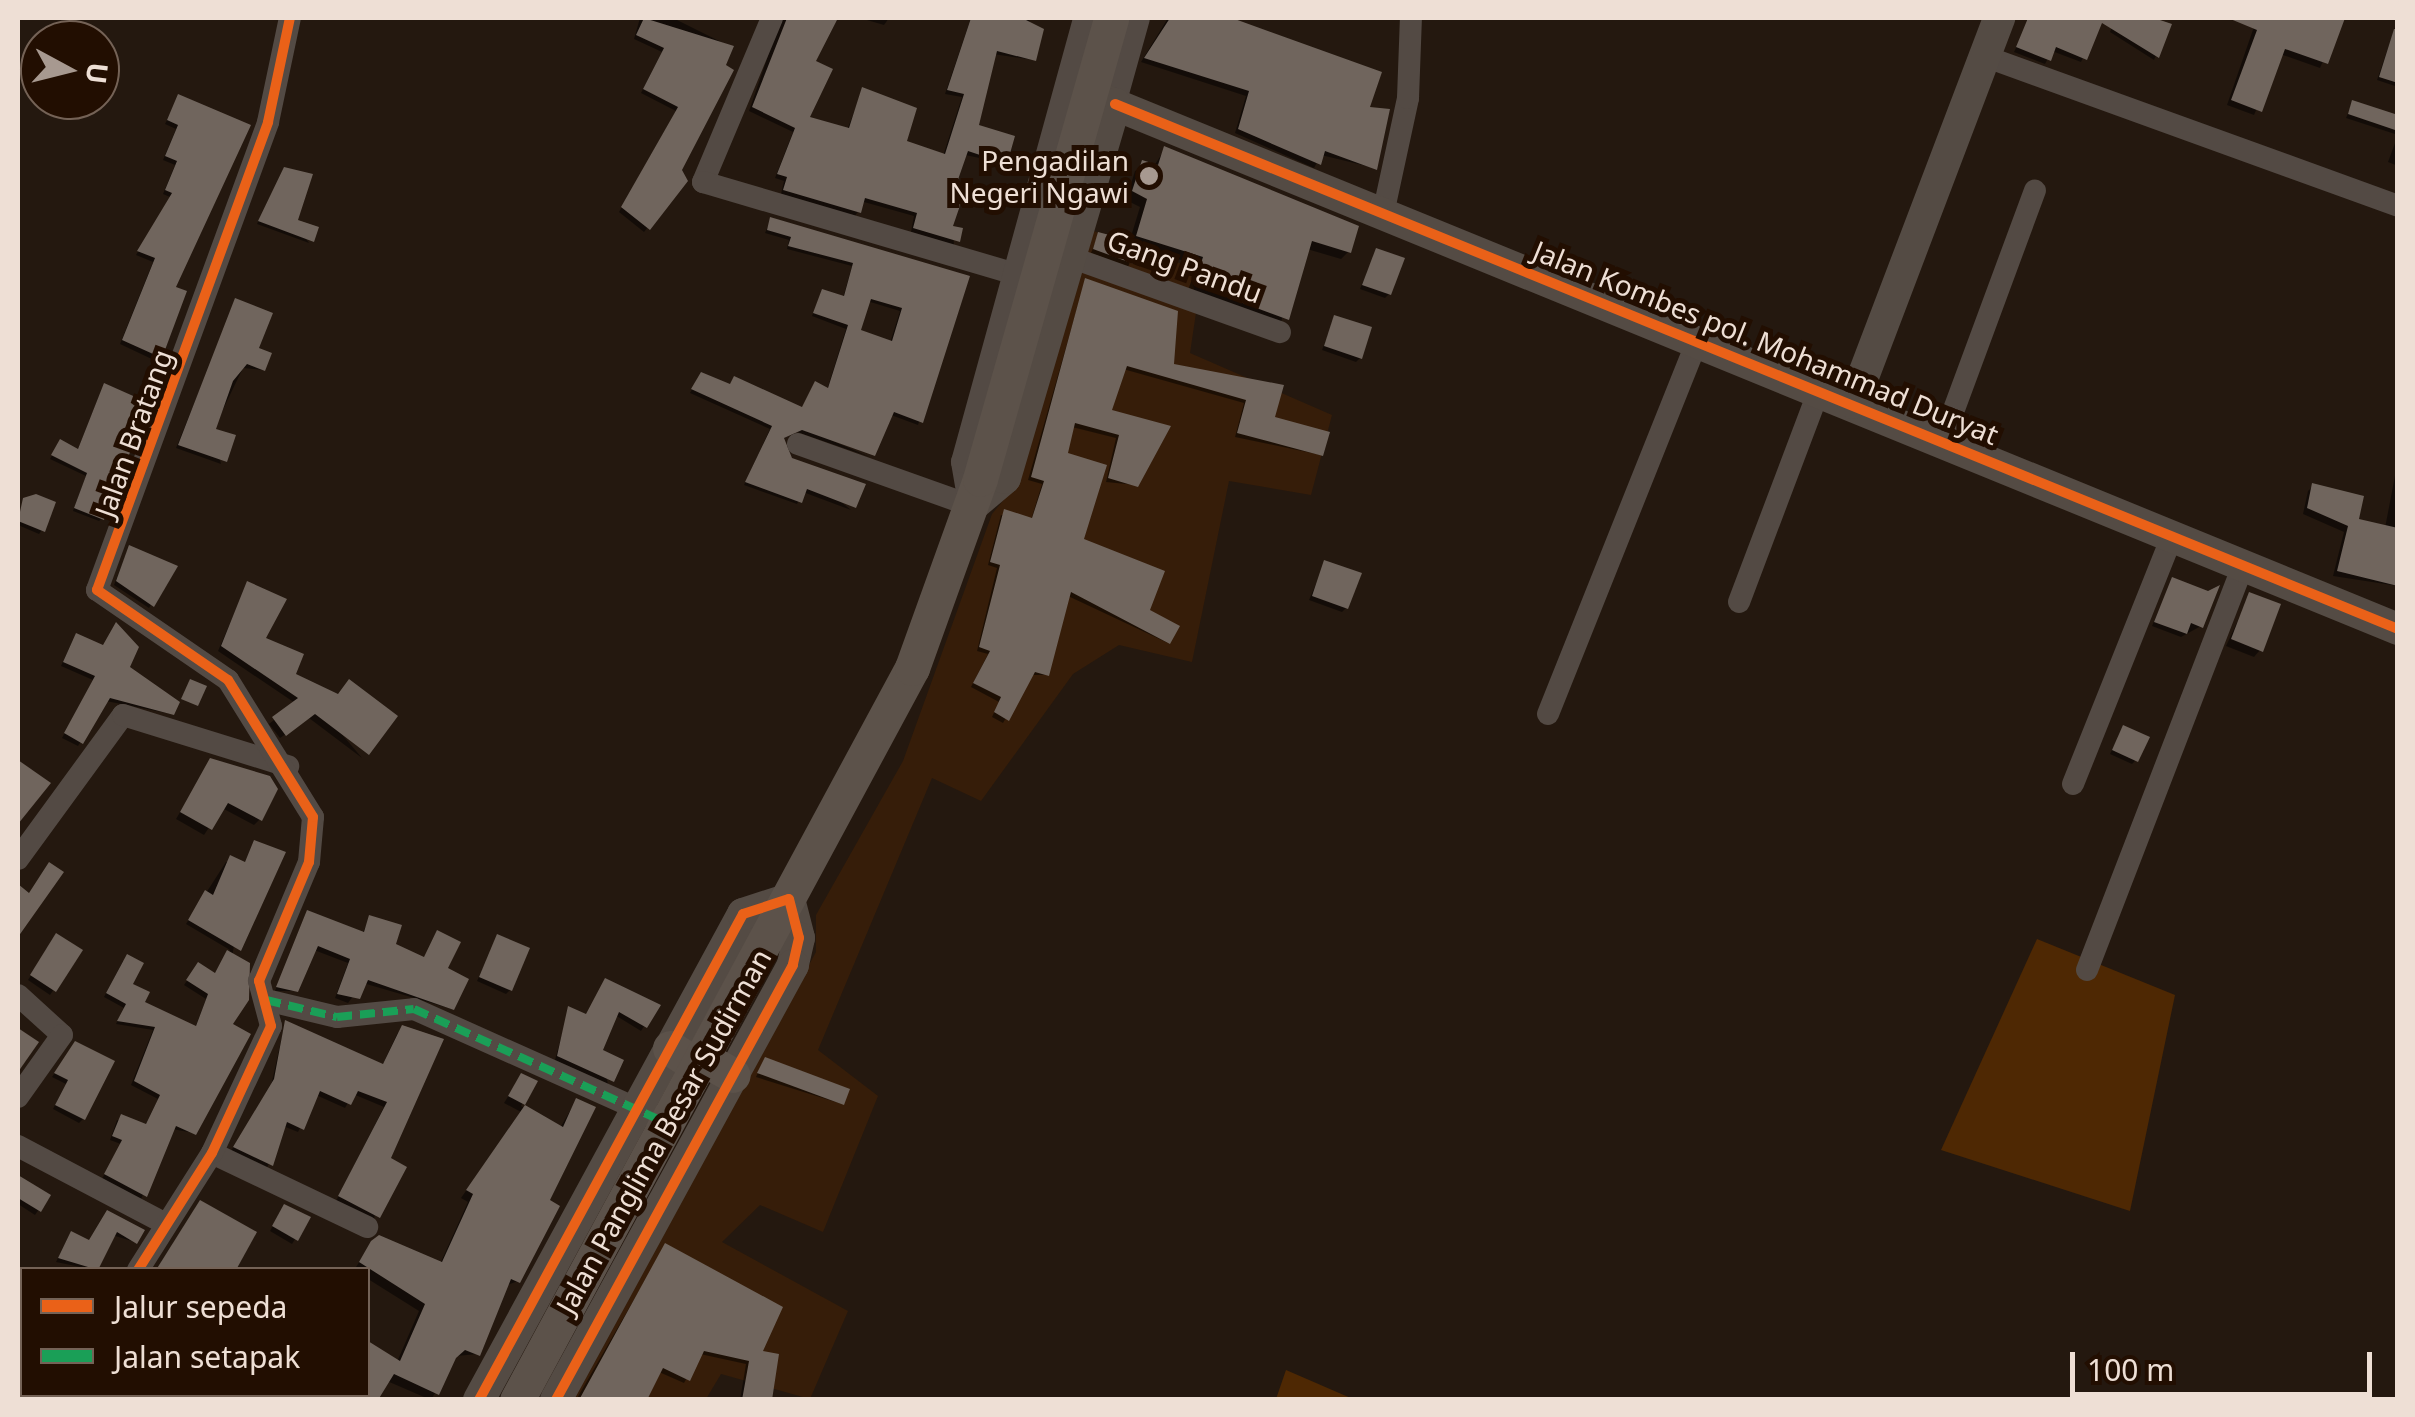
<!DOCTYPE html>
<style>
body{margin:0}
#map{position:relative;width:2415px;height:1417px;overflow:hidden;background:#24180f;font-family:"Noto Sans",sans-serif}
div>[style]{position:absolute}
.built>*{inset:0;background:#361d09}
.green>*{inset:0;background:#4e2803}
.shadow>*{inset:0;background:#0007}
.building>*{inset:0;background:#70655d}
.street>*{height:22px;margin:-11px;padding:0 11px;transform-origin:11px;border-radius:11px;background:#534a44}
.secondary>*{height:32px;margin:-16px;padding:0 16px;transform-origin:16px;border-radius:16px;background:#544b44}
.primary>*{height:35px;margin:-17.5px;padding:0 17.5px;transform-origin:17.5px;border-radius:17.5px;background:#5c524a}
.quiet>*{height:8px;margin-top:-4px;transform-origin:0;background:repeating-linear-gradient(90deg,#1a9f57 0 15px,transparent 0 23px)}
.cycleway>*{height:10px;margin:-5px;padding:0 5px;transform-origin:5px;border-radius:5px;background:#ea6118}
.dots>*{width:28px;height:28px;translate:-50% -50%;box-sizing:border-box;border:5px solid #220e01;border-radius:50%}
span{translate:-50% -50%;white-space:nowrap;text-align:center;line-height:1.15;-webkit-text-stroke:10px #220e01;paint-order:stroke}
.poi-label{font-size:28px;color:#eedfd5}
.right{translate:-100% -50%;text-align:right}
.street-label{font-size:28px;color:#eedfd5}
.frame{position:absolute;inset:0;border:20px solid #eedfd5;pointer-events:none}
.legend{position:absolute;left:20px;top:1267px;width:350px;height:130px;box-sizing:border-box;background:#220e01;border:2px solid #746256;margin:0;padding:12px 18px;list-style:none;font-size:30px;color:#eedfd5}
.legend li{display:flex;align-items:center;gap:20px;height:50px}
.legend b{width:50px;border:2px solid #746256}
.north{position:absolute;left:20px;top:20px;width:100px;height:100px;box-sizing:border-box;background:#220e01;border:2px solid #746256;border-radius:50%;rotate:97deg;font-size:28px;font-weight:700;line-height:40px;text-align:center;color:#eedfd5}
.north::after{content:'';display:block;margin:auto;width:35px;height:45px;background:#a79990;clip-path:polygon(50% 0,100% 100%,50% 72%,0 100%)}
.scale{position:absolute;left:2070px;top:1352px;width:302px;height:45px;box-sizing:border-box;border:5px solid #eedfd5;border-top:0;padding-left:12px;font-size:30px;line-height:35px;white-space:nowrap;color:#eedfd5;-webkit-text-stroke:8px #220e01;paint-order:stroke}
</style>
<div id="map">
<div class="built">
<div style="clip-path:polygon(1088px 229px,1190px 267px,1197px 306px,1190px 353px,1332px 415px,1311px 495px,1229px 481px,1192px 662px,1119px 645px,1073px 674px,981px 801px,932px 778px,818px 1050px,878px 1096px,823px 1232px,760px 1205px,722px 1242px,848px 1311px,810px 1399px,721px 1374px,706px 1399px,573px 1400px,816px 952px,816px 915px,903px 761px,992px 514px,1011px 491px)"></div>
</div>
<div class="green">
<div style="clip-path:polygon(2037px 939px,2175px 995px,2130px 1211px,1941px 1150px)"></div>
<div style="clip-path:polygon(1286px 1370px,1353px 1399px,1276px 1399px)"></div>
</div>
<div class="shadow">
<div style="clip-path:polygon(640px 18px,673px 18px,731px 47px,679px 170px,685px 181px,644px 232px,619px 212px,676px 111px,641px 93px,662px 52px,634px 39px)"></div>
<div style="clip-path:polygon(781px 18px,835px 18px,813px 62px,806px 119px,847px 130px,863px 90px,904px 142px,943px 156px,962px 97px,945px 94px,971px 18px,1029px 18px,1034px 60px,993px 54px,976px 127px,1004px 163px,965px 155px,950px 195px,954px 245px,911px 232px,914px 216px,864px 202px,855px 216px,781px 194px,784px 181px,775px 178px,793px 132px,749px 111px)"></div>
<div style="clip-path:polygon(860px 18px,889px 18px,884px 25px)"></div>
<div style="clip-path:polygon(1168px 18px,1226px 18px,1378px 73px,1367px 109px,1375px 168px,1321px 155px,1314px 168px,1235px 133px,1246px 96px,1141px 62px)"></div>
<div style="clip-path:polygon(2031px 18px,2101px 18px,2081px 62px,2052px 51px,2045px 64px,2014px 52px)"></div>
<div style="clip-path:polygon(2116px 18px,2168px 26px,2154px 60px,2110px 32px)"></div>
<div style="clip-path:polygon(2257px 18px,2342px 18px,2320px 68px,2280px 54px,2254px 115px,2227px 105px)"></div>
<div style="clip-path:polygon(2397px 22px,2398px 22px,2398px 87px,2377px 80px)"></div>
<div style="clip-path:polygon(179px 97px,248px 126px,173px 288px,184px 293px,156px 361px,120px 344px,153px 262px,136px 255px,170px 197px,163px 194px,175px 165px,163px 160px,176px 129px,165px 124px)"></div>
<div style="clip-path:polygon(2353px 103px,2398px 117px,2398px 135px,2346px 118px)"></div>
<div style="clip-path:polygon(2398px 135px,2398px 166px,2388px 162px)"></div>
<div style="clip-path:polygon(1165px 149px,1349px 251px,1341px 259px,1307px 249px,1279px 327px,1187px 293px,1197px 265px,1136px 246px,1128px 267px,1091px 253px,1099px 234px,1129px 243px,1140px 207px,1126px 200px,1135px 171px,1154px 166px)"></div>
<div style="clip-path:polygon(282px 173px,294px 221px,309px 243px,257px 224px)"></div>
<div style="clip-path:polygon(evenodd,771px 220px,967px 278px,918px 425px,891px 415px,791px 423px,870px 457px,797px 432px,782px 439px,790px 460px,851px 510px,803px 492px,797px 504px,744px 485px,770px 429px,690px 393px,698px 378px,801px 409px,827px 390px,846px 329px,812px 316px,823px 291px,843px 298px,852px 266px,787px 249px,789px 240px,765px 233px,771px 220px,867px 301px,900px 311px,890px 343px,858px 331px,867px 301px)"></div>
<div style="clip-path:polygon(1376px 251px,1389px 294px,1385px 298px,1360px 289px)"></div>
<div style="clip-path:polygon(1085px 281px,1172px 366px,1281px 387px,1272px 419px,1321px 455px,1235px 437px,1244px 403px,1123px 369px,1109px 412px,1167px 427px,1136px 485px,1106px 482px,1116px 438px,1072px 427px,1066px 455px,1080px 540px,1168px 643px,1068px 596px,1047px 675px,1031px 675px,1003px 723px,992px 717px,999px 702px,971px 687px,988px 654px,977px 651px,997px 568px,988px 565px,1001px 515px,1031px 520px,1042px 484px,1028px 480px)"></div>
<div style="clip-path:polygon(236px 301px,263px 370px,243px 368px,213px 430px,221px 464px,176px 448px)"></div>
<div style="clip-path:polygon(1335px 318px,1360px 358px,1356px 362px,1322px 350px)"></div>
<div style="clip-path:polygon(102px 389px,102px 518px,99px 521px,73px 511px,86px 476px,50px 459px,58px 445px,77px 452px)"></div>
<div style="clip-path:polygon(2398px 460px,2398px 586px,2333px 576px,2344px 532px,2303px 514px,2308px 491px,2313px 486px,2356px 521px,2385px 528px)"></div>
<div style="clip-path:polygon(24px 501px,42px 530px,39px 534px,18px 525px)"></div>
<div style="clip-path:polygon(127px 552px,175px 567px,149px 608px,114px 585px)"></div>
<div style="clip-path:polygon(1325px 563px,1346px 608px,1342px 612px,1309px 600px)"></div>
<div style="clip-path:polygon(2172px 580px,2208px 594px,2201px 626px,2181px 637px,2152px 626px)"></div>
<div style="clip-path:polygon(247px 584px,262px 640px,362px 758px,309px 718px,280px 738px,269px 724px,295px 703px,218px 651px)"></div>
<div style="clip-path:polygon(2250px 595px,2260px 650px,2254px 657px,2226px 646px)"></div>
<div style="clip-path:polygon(73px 640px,126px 667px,172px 714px,106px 701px,78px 746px,62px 738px,93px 680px,61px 666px)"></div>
<div style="clip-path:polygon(2123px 728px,2136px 760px,2132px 764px,2110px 754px)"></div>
<div style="clip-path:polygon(211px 760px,260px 819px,254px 825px,222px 808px,204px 835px,176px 819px)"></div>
<div style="clip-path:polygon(255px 842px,232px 956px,230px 1025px,194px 1133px,172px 1129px,141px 1199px,102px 1179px,121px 1144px,110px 1140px,117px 1120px,145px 1126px,158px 1099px,131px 1085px,153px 1030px,116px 1024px,124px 1008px,104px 997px,123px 961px,142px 1004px,195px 1028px,206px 999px,184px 985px,195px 969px,214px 975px,230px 950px,186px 924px,226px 862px,244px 864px)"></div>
<div style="clip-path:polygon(308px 913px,362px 934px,370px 918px,393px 946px,423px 960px,437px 933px,452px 1009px,363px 983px,348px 1003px,335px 998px,348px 963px,314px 950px,296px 991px,275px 991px)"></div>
<div style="clip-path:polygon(498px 937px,510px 990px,506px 994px,477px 981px)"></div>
<div style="clip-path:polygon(53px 941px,79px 951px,50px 995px,28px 980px)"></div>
<div style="clip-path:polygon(657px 1006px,641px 1031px,615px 1015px,600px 1051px,608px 1084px,555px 1060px,569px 1009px,585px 1017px)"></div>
<div style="clip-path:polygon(285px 1023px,382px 1066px,398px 1032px,374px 1220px,336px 1201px,384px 1107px,353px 1094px,345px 1108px,316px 1095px,298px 1132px,283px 1126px,267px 1168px,231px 1151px,271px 1086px)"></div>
<div style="clip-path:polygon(72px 1048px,83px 1119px,79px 1123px,53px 1109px,66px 1084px,52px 1077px)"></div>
<div style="clip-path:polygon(762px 1064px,842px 1104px,756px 1077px)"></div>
<div style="clip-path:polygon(521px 1076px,534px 1082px,521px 1106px,560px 1128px,576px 1101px,518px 1281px,505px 1286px,478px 1354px,456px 1356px,431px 1400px,387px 1381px,376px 1400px,245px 1394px,368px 1394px,368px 1344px,397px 1362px,419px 1311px,368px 1279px,368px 1270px,354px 1270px,372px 1243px,440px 1264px,468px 1202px,461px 1198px,521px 1112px,504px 1103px)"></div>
<div style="clip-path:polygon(18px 1178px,48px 1196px,35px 1215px,18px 1204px)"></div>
<div style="clip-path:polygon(281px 1211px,308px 1218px,292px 1244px,270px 1231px)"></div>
<div style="clip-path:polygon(104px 1217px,135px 1242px,112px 1235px,95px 1270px,56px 1262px,68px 1238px,89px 1243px)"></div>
<div style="clip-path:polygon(665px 1246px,760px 1353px,769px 1400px,740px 1400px,746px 1364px,700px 1354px,684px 1383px,659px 1372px,645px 1400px,576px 1400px)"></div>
<div style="clip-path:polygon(18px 1288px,22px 1291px,22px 1319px,18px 1317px)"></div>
<div style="clip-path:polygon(18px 1355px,22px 1358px,21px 1400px,18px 1400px)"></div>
<div style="clip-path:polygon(162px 1394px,237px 1394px,235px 1400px)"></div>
</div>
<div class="building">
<div style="clip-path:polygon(644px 18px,734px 46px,726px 65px,734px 70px,682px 170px,688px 181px,650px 230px,621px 207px,678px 107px,643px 89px,664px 48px,636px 35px)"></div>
<div style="clip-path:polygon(787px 18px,838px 18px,816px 61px,833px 69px,810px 117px,849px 128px,862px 87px,917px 108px,907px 141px,945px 154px,964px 94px,947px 90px,971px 18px,1022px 18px,1044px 29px,1036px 61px,997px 51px,979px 125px,1015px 136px,1007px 164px,968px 151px,953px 194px,963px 197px,953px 226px,963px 228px,960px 242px,913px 228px,917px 213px,865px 198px,861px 213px,783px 190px,787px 177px,777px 174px,795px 128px,752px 107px)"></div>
<div style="clip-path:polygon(1170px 18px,1232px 18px,1382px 72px,1370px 107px,1390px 109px,1377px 170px,1325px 151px,1321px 165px,1238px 129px,1249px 91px,1144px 58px)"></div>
<div style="clip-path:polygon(2028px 18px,2154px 18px,2172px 24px,2159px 58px,2102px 23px,2087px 60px,2056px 47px,2051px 61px,2016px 47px)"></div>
<div style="clip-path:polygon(2228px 18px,2345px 18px,2328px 64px,2285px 49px,2262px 112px,2231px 100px,2257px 30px)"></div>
<div style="clip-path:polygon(2394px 29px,2398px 29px,2398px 83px,2379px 77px)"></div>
<div style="clip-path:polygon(178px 94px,251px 125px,176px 287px,187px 291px,162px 358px,122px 340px,155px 258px,137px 251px,172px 193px,165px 190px,177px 161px,165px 156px,178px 125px,167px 120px)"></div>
<div style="clip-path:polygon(2352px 100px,2398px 115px,2398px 131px,2348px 114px)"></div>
<div style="clip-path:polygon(1164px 146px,1359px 226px,1351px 253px,1312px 241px,1289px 320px,1194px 285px,1203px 257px,1136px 236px,1147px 199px,1132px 191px,1142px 160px,1158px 165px)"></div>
<div style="clip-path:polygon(284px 167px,313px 174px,298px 220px,319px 227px,314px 242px,258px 221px)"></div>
<div style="clip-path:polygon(evenodd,770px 217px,970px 276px,923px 423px,894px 412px,875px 456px,802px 430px,784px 438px,792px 458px,866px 484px,856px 508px,807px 489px,802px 503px,745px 482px,772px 426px,691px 389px,701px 372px,730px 384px,734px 376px,802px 407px,815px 381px,828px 388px,848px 325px,813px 313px,822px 289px,844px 296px,853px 263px,788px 246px,791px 237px,767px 230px,770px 217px,871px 299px,902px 308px,892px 341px,861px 330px,871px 299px)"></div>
<div style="clip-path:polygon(1098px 232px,1140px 243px,1134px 264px,1093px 249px)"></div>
<div style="clip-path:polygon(1376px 248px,1405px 258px,1391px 295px,1362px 285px)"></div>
<div style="clip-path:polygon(1085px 278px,1178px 311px,1174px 364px,1284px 385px,1275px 417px,1330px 432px,1323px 456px,1237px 433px,1246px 400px,1127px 366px,1112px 410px,1171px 426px,1138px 487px,1108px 478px,1119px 435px,1075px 423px,1068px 453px,1107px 465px,1084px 539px,1165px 571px,1150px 610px,1180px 626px,1170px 644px,1071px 592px,1049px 676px,1035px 672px,1009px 721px,994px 712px,1001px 697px,973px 683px,990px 651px,979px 647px,1000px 565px,990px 562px,1004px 509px,1032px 518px,1044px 481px,1031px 477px)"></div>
<div style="clip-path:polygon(235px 298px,273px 313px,259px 348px,272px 353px,265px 371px,247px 364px,233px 381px,216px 429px,236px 435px,227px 462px,178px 445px)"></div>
<div style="clip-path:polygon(1334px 315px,1372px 327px,1362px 359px,1324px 346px)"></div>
<div style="clip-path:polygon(104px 383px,149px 403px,104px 520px,74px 508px,87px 473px,51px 455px,60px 439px,78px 449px)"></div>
<div style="clip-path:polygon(2312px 483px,2364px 496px,2359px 519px,2398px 528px,2398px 586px,2337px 571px,2348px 526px,2307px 508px)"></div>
<div style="clip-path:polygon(36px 494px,56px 502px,45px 532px,18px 521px,23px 498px)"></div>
<div style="clip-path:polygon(129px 545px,178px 566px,154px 607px,116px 581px)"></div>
<div style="clip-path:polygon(1324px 560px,1362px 573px,1348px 609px,1312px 596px)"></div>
<div style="clip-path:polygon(2172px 577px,2208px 591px,2220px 585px,2203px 628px,2191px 623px,2187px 634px,2154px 622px)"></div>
<div style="clip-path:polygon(247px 581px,287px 599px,266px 638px,304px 654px,296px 674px,338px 694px,349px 679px,398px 716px,369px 755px,315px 714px,286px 736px,272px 717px,298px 698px,221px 646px)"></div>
<div style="clip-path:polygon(2249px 592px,2281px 604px,2263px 652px,2231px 639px)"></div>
<div style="clip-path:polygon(116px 622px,139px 647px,130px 667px,180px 702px,174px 715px,110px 698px,83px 744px,64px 733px,95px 676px,63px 662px,76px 633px,103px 645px)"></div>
<div style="clip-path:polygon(190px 679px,207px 686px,198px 706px,181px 699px)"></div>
<div style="clip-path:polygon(2123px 725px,2150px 737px,2138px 762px,2112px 750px)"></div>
<div style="clip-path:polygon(210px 758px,270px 776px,278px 789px,262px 821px,228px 803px,212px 830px,180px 812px)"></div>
<div style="clip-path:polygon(18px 760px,51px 783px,18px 824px)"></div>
<div style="clip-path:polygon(254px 840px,286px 852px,241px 951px,188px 920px,205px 890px,213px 895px,230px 855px,245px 862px)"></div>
<div style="clip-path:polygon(49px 862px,64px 872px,18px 937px,18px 884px,29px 893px)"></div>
<div style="clip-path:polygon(307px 910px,364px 932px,369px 915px,402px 925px,396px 944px,424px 957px,437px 930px,461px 942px,448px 968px,469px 979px,454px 1010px,368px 980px,360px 999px,337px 994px,350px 959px,318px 946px,298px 992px,276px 987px)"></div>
<div style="clip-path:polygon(56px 933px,83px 950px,56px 992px,30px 975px)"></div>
<div style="clip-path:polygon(497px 934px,530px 948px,512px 991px,479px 977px)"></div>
<div style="clip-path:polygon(227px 950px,250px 963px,249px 1000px,233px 1024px,251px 1034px,196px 1135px,176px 1126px,147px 1197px,104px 1174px,122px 1140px,112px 1136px,121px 1114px,146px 1124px,160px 1095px,134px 1081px,155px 1027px,117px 1021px,126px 1004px,106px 993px,127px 954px,144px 963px,133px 984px,150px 992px,145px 1002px,196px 1026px,208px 994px,186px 980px,198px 962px,215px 973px)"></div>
<div style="clip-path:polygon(605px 978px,661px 1005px,647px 1028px,619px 1012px,603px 1050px,624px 1060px,614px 1082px,557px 1056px,568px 1006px,586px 1014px)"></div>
<div style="clip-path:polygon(285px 1020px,383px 1064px,402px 1025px,444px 1039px,391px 1158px,407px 1167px,380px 1218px,338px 1196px,387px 1102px,358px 1091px,351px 1105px,320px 1091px,304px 1130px,287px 1122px,273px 1166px,233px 1147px,274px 1079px)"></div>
<div style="clip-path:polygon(18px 1028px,39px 1042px,18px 1072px)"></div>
<div style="clip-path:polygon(75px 1041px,115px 1061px,85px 1120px,55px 1105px,68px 1080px,54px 1073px)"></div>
<div style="clip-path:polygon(765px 1057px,850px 1089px,844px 1105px,757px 1073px)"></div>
<div style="clip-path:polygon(521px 1073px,538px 1081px,525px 1105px,508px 1096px)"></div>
<div style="clip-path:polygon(576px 1098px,596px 1107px,550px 1200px,560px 1206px,520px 1283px,511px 1279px,480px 1356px,465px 1350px,456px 1358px,439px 1395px,394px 1374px,378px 1400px,368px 1400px,368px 1341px,400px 1361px,425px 1304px,359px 1262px,371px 1241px,379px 1235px,442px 1262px,473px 1194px,466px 1190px,525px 1105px,563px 1127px)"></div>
<div style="clip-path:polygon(18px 1175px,51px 1195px,41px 1212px,18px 1198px)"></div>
<div style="clip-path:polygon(200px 1200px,257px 1232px,236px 1270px,156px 1270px)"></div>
<div style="clip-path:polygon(284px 1204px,311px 1217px,298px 1241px,272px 1226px)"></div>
<div style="clip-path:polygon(107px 1210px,145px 1230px,137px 1244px,117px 1232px,98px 1270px,58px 1258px,71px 1231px,89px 1240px)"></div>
<div style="clip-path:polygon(665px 1243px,783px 1307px,763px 1351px,779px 1354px,772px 1400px,742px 1400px,749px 1361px,704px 1351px,690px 1381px,663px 1368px,647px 1400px,579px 1400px)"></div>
</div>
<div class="street">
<div style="left:772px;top:18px;width:178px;rotate:112.8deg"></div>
<div style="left:703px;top:182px;width:346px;rotate:16.4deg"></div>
<div style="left:1984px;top:56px;width:440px;rotate:19.9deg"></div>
<div style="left:1115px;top:104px;width:89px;rotate:-74.4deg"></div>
<div style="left:1383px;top:214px;width:119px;rotate:-77.8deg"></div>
<div style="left:1408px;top:98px;width:80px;rotate:-87.9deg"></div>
<div style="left:1070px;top:257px;width:223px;rotate:19.7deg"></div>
<div style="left:1943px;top:439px;width:265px;rotate:-69.7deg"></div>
<div style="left:798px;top:444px;width:185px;rotate:19.6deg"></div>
<div style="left:969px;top:503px;width:42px;rotate:-99.7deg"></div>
<div style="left:962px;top:462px;width:460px;rotate:-74.6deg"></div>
<div style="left:1739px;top:602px;width:227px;rotate:-69.3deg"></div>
<div style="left:1548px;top:714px;width:402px;rotate:-68.2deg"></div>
<div style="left:2073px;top:784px;width:267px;rotate:-68.2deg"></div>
<div style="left:18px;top:859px;width:178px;rotate:-53.9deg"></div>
<div style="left:123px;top:715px;width:173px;rotate:17.2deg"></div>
<div style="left:2087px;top:970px;width:433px;rotate:-68.9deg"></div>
<div style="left:18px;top:995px;width:59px;rotate:42.3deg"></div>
<div style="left:62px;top:1035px;width:76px;rotate:125.4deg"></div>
<div style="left:266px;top:1000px;width:73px;rotate:13.5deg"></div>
<div style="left:337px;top:1017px;width:77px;rotate:-5.9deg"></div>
<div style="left:414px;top:1009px;width:260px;rotate:24.1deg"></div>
<div style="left:18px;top:1146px;width:167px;rotate:27.8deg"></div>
<div style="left:212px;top:1153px;width:172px;rotate:25.5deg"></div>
<div style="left:138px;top:1270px;width:138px;rotate:-57.7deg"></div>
<div style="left:212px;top:1153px;width:140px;rotate:-65.1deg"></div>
<div style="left:271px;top:1026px;width:47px;rotate:-104.9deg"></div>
<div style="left:259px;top:981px;width:129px;rotate:-67.2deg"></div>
<div style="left:309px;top:862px;width:45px;rotate:-84.9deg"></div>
<div style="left:313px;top:817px;width:161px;rotate:-121.8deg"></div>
<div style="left:228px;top:680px;width:159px;rotate:-145.5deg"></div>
<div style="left:97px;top:590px;width:498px;rotate:-69.9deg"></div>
<div style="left:268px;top:122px;width:106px;rotate:-78.1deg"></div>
<div style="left:18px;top:1340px;width:5px;rotate:37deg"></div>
<div style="left:111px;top:1394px;width:11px;rotate:34deg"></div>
<div style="left:54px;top:1400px;width:7px;rotate:-56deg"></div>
</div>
<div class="secondary">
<div style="left:1089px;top:94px;width:1414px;rotate:22.23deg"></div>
<div style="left:1853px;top:403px;width:412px;rotate:-69.2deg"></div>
<div style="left:972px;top:506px;width:43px;rotate:-40.3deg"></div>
<div style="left:1005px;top:478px;width:390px;rotate:-73.6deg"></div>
<div style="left:479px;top:1400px;width:553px;rotate:-61.49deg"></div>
<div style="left:743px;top:914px;width:48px;rotate:-18.1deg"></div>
<div style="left:789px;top:899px;width:40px;rotate:75.6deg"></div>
<div style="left:799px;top:938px;width:28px;rotate:103deg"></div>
<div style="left:793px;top:965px;width:495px;rotate:118.6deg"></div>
</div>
<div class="primary">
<div style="left:670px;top:1048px;width:33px;rotate:33deg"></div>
<div style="left:702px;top:1058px;width:35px;rotate:29deg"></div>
<div style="left:517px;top:1400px;width:832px;rotate:-61.65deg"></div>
<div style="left:912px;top:668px;width:201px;rotate:-70.2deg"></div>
<div style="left:980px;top:479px;width:479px;rotate:-74.1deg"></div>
</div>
<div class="quiet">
<div style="left:266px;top:1000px;width:73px;rotate:13.5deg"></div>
<div style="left:337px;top:1017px;width:77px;rotate:-5.9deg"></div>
<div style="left:414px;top:1009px;width:277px;rotate:24.3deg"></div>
</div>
<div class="cycleway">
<div style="left:1115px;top:104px;width:1386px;rotate:22.25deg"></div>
<div style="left:138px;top:1270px;width:138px;rotate:-57.7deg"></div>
<div style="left:212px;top:1153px;width:140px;rotate:-65.1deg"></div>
<div style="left:271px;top:1026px;width:47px;rotate:-104.9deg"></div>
<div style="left:259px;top:981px;width:129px;rotate:-67.2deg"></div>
<div style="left:309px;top:862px;width:45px;rotate:-84.9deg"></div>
<div style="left:313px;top:817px;width:161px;rotate:-121.8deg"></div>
<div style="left:228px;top:680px;width:159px;rotate:-145.5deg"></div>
<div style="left:97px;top:590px;width:498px;rotate:-69.9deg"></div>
<div style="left:268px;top:122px;width:106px;rotate:-78.1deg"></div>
<div style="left:479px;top:1400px;width:553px;rotate:-61.49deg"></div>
<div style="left:743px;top:914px;width:48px;rotate:-18.1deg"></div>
<div style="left:789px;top:899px;width:40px;rotate:75.6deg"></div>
<div style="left:799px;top:938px;width:28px;rotate:103deg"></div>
<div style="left:793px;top:965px;width:495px;rotate:118.6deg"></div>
</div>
<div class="dots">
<div style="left:1149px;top:176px;background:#a79990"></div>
</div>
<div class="poi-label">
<span class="right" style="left:1129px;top:176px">Pengadilan<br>Negeri Ngawi</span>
</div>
<div class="street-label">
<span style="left:1185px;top:266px;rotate:20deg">Gang Pandu</span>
<span style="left:1766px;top:342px;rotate:22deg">Jalan Kombes pol. Mohammad Duryat</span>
<span style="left:133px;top:433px;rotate:-70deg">Jalan Bratang</span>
<span style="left:663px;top:1131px;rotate:-61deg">Jalan Panglima Besar Sudirman</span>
</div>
<div class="frame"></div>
<ul class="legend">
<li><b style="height:12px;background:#ea6118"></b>Jalur sepeda</li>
<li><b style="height:12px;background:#1a9f57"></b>Jalan setapak</li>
</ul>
<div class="north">U</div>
<div class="scale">100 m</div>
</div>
